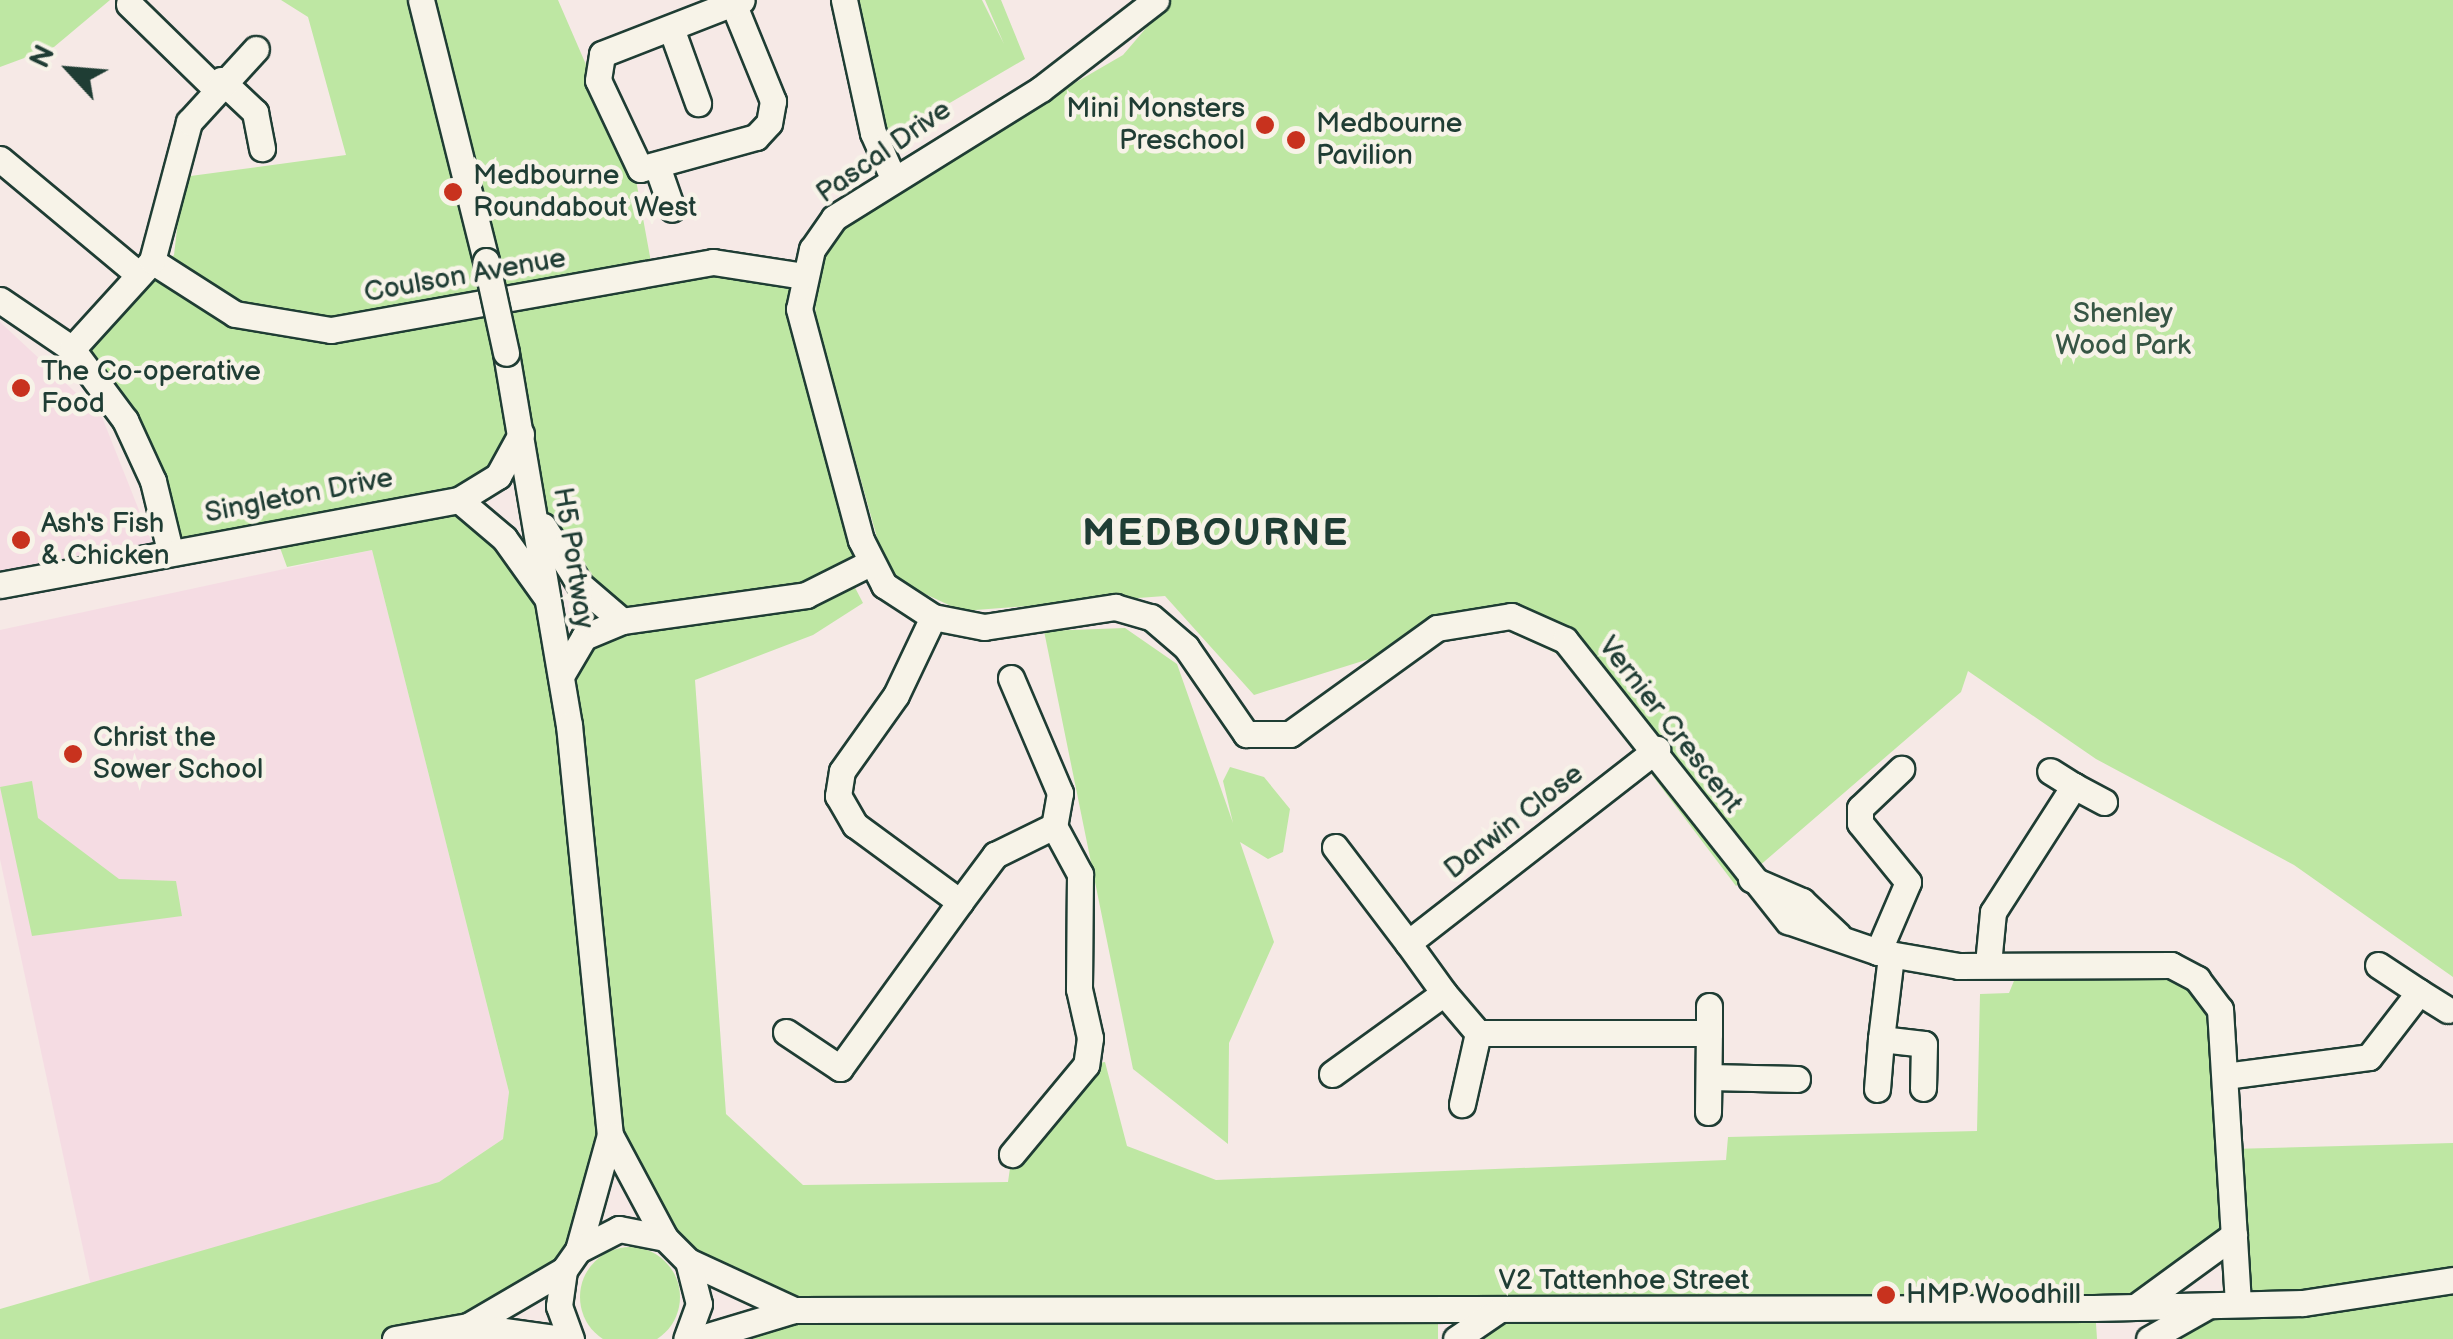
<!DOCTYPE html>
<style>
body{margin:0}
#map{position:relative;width:2453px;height:1339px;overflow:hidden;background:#f6e9e6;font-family:"Balsamiq Sans",sans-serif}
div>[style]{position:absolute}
.built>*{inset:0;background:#f5dce3}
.green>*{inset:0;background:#bee7a3}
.round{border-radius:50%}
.roads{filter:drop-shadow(2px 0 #1f3d34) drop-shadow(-2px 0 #1f3d34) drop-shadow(0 2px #1f3d34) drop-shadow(0 -2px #1f3d34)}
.minor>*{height:25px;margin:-12.5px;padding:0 12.5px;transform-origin:12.5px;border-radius:12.5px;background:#f7f3e8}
.bridges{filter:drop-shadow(2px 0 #1f3d34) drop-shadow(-2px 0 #1f3d34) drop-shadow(0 2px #1f3d34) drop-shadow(0 -2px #1f3d34)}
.minor-bridge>*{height:25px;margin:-12.5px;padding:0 12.5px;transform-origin:12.5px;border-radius:12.5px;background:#f7f3e8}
.dots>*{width:28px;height:28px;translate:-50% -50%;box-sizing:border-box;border:5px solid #f7f3e8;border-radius:50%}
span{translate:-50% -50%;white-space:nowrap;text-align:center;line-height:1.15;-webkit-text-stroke:9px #f7f3e8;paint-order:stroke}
.poi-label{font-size:28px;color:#1f3d34}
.right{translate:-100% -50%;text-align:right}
.left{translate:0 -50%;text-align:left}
.street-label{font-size:28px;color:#1f3d34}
.park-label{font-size:28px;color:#375645}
.district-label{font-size:38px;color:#1f3d34;font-weight:700;letter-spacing:2.5px}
.north{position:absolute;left:20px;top:20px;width:100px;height:100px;-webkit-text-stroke:8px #f7f3e8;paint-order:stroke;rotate:296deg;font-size:28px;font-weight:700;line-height:40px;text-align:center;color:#1f3d34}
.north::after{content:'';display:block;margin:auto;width:35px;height:45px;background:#1f3d34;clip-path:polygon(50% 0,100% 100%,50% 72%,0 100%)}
</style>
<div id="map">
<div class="built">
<div style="clip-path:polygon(0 322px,102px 417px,152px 543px,0 574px)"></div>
<div style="clip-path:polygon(372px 550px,509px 1092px,503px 1139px,439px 1182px,91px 1286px,0 859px,0 630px)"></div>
</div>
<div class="green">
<div style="clip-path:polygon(0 0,110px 0,54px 47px,0 67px)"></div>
<div style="clip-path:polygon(evenodd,281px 0,558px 0,636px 180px,653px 273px,803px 276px,861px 540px,849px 576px,863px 603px,813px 635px,695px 680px,726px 1114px,803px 1185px,1008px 1182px,1012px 1154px,1086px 1065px,1105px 1062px,1127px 1146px,1216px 1180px,1726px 1160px,1728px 1137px,1977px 1131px,1980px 994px,2009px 993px,2020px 966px,2171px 965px,2210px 991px,2231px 1149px,2453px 1143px,2453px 1339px,2149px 1339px,2238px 1303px,2234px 1236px,2192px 1273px,2095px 1308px,2097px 1339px,1456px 1339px,1495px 1312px,1438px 1312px,1438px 1339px,698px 1339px,792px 1310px,688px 1261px,610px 1137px,564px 1270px,434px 1339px,0 1339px,0 1309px,439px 1182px,503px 1139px,509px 1092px,372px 550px,287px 567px,275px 534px,170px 551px,153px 481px,72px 349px,174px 255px,183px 177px,346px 155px,308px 17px,281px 0,521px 436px,536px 515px,621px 622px,560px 674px,515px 544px,460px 499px,521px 436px)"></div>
<div style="clip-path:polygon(844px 0,982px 0,1004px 44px,985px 0,1001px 0,1025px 59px,907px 128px,873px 133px)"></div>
<div style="clip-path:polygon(1170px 0,2453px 0,2453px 977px,2294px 865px,2096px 759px,1968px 671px,1961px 692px,1736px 886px,1562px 656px,1503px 629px,1449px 634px,1254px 695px,1165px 596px,962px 611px,888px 577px,816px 319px,813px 270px,861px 207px,1123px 55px)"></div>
<div style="clip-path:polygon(1125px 628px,1177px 664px,1233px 823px,1223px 781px,1230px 767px,1264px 777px,1290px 809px,1283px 852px,1268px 859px,1240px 842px,1274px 942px,1229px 1043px,1228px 1144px,1133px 1069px,1044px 631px)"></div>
<div style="clip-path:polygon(32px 781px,38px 818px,119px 879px,176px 881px,182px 916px,32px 936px,0 787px)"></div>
<div class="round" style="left:580px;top:1247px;width:100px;height:100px"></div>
</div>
<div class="roads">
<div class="minor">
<div style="left:421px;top:0;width:269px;rotate:76deg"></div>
<div style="left:732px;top:0;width:3px;rotate:72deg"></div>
<div style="left:733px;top:3px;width:106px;rotate:67.8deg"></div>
<div style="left:773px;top:101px;width:22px;rotate:100deg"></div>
<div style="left:769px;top:123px;width:19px;rotate:133deg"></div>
<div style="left:756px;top:137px;width:120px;rotate:164.6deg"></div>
<div style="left:640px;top:169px;width:98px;rotate:-115.3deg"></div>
<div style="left:598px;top:80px;width:26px;rotate:-81deg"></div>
<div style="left:602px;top:54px;width:141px;rotate:-21.3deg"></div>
<div style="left:733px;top:3px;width:9px;rotate:-18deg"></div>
<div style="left:844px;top:0;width:136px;rotate:77.7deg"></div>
<div style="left:873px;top:133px;width:49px;rotate:66deg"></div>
<div style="left:1156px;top:0;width:145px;rotate:142.3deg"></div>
<div style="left:1041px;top:89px;width:244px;rotate:148.1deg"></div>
<div style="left:834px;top:218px;width:38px;rotate:125deg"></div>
<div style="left:812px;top:249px;width:61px;rotate:102.2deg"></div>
<div style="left:799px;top:309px;width:239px;rotate:75deg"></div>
<div style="left:861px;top:540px;width:51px;rotate:62.9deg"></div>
<div style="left:884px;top:585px;width:59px;rotate:33.1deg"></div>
<div style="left:933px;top:617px;width:52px;rotate:11.1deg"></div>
<div style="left:984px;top:627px;width:133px;rotate:-8.7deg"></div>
<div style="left:1115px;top:607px;width:37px;rotate:16deg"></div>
<div style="left:1151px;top:617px;width:46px;rotate:40.6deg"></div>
<div style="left:1186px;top:647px;width:106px;rotate:55.4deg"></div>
<div style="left:1246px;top:734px;width:44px"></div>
<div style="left:1290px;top:734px;width:181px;rotate:-35.8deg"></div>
<div style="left:1437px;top:628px;width:75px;rotate:-9.2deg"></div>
<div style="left:1511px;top:616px;width:59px;rotate:24deg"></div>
<div style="left:1565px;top:640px;width:359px;rotate:51.6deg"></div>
<div style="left:1788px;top:921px;width:95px;rotate:19deg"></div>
<div style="left:1878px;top:952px;width:82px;rotate:9.8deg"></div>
<div style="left:1959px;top:966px;width:212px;rotate:-0.3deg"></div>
<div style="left:2171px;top:965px;width:30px;rotate:28deg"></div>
<div style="left:2197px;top:979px;width:38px;rotate:53deg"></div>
<div style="left:2220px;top:1009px;width:295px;rotate:86.5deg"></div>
<div style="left:129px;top:4px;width:119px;rotate:44.3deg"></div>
<div style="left:671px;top:28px;width:80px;rotate:70.2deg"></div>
<div style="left:221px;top:80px;width:47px;rotate:43.3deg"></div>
<div style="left:255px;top:112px;width:37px;rotate:79deg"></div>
<div style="left:0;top:159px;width:181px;rotate:39.8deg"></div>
<div style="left:658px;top:169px;width:42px;rotate:70.7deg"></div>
<div style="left:152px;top:261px;width:98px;rotate:32.6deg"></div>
<div style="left:235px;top:314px;width:97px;rotate:9.5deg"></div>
<div style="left:331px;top:330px;width:388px;rotate:-10.1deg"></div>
<div style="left:713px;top:262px;width:91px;rotate:8.8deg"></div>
<div style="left:0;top:300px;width:87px;rotate:34.2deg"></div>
<div style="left:72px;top:349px;width:89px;rotate:53.3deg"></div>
<div style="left:125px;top:420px;width:67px;rotate:65.3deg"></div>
<div style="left:153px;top:481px;width:72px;rotate:76.3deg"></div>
<div style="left:72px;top:349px;width:119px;rotate:-47.7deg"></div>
<div style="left:152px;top:261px;width:144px;rotate:-75.1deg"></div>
<div style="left:189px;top:122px;width:99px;rotate:-47.5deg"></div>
<div style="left:506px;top:353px;width:377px;rotate:80.4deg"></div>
<div style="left:569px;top:725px;width:412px;rotate:84.3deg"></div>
<div style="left:610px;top:1135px;width:117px;rotate:61.9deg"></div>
<div style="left:459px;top:500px;width:59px;rotate:40.2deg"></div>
<div style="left:504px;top:538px;width:74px;rotate:54.4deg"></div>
<div style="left:543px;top:526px;width:70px;rotate:57.9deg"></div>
<div style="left:580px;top:585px;width:55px;rotate:40.6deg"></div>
<div style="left:0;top:585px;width:467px;rotate:-10.5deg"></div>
<div style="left:459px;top:500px;width:46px;rotate:-31.6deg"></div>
<div style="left:498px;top:476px;width:48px;rotate:-61.3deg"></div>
<div style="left:561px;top:676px;width:45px;rotate:-59.5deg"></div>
<div style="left:584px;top:637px;width:41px;rotate:-22.8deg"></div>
<div style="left:622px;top:621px;width:186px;rotate:-8deg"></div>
<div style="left:806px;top:595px;width:72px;rotate:-26.6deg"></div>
<div style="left:1011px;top:678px;width:125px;rotate:66.9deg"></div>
<div style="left:1060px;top:793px;width:34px;rotate:100deg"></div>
<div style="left:1054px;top:826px;width:55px;rotate:61.6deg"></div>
<div style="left:1080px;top:874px;width:115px;rotate:90.5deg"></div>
<div style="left:1079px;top:989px;width:50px;rotate:77.3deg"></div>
<div style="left:1090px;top:1038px;width:27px;rotate:98deg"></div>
<div style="left:1086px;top:1065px;width:116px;rotate:129.7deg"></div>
<div style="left:2074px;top:786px;width:34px;rotate:28deg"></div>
<div style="left:1335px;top:847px;width:121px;rotate:52.8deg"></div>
<div style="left:1408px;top:943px;width:316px;rotate:-37.9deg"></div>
<div style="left:1751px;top:879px;width:56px;rotate:23.3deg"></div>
<div style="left:1802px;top:901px;width:50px;rotate:43.4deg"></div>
<div style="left:960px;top:902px;width:59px;rotate:-53.3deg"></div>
<div style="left:995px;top:855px;width:66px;rotate:-26.2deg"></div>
<div style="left:1878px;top:952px;width:76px;rotate:-66.8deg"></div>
<div style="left:1908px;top:882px;width:76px;rotate:-129.1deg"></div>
<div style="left:1860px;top:823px;width:15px;rotate:-90deg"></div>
<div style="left:1860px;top:808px;width:57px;rotate:-43.6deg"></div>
<div style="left:1891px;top:956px;width:84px;rotate:96.9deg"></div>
<div style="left:1881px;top:1039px;width:43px;rotate:6.6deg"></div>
<div style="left:1924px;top:1044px;width:44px;rotate:91.3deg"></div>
<div style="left:1988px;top:964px;width:52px;rotate:-84.5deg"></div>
<div style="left:1993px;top:912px;width:150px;rotate:-57.3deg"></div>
<div style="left:2074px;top:786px;width:28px;rotate:-148deg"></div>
<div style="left:2419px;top:992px;width:34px;rotate:32deg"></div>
<div style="left:1444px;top:993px;width:52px;rotate:49.6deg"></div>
<div style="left:1478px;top:1033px;width:73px;rotate:102.7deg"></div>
<div style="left:786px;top:1032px;width:65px;rotate:33.7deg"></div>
<div style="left:840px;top:1068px;width:205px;rotate:-54.1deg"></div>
<div style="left:960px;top:902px;width:130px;rotate:-143.7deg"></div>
<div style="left:855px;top:825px;width:34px;rotate:-120deg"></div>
<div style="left:838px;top:796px;width:25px;rotate:-81deg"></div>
<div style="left:842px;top:771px;width:93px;rotate:-54.6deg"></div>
<div style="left:896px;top:695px;width:86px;rotate:-64.6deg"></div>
<div style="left:1478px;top:1033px;width:231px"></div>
<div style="left:1709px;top:1033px;width:27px;rotate:-90deg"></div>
<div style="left:1332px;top:1074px;width:138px;rotate:-35.9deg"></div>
<div style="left:1444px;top:993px;width:62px;rotate:-125.8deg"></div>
<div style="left:2225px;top:1076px;width:145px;rotate:-7.5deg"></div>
<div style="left:2369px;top:1057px;width:82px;rotate:-52.4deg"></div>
<div style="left:2419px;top:992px;width:49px;rotate:-146.6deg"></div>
<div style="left:1709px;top:1077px;width:88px;rotate:1.3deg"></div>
<div style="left:1877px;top:1089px;width:50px;rotate:-85.4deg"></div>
<div style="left:1708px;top:1112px;width:79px;rotate:-89.3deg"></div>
<div style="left:578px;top:1250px;width:119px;rotate:-74.5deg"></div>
<div style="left:688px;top:1261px;width:117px;rotate:24.8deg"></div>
<div style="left:2138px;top:1305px;width:119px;rotate:-36.1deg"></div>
<div style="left:468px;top:1326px;width:111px;rotate:-30.3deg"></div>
<div style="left:395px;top:1339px;width:74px;rotate:-10.1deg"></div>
<div style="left:468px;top:1326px;width:96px;rotate:7.8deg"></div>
<div style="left:571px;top:1339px;width:35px;rotate:-110deg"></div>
<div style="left:559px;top:1306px;width:36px;rotate:-82deg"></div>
<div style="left:564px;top:1270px;width:24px;rotate:-55deg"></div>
<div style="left:578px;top:1250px;width:46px;rotate:-27.1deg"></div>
<div style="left:619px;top:1229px;width:47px;rotate:11.1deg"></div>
<div style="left:665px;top:1238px;width:33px;rotate:45deg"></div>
<div style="left:688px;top:1261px;width:44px;rotate:75.7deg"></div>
<div style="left:699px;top:1304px;width:37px;rotate:110deg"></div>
<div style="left:698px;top:1339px;width:100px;rotate:-16.8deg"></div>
<div style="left:794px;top:1310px;width:1300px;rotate:-0.09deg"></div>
<div style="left:2094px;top:1308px;width:209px;rotate:-1.4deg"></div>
<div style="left:2303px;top:1303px;width:152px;rotate:-8.7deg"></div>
<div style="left:1456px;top:1339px;width:50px;rotate:-34.3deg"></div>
<div style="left:2149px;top:1339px;width:63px;rotate:-29.4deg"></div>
</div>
</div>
<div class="bridges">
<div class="minor-bridge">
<div style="left:486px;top:261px;width:94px;rotate:77.7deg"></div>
</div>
</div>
<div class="dots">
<div style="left:1265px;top:125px;background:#c8321e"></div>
<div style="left:1296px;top:140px;background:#c8321e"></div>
<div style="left:453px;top:192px;background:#c8321e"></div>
<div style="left:21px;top:388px;background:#c8321e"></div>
<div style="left:21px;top:540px;background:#c8321e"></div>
<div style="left:73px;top:754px;background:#c8321e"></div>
<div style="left:1886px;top:1295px;background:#c8321e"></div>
</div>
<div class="poi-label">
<span class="right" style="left:1245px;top:125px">Mini Monsters<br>Preschool</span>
<span class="left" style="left:1316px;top:140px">Medbourne<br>Pavilion</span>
<span class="left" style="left:473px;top:192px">Medbourne<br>Roundabout West</span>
<span class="left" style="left:41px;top:388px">The Co-operative<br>Food</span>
<span class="left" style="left:41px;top:540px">Ash's Fish<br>&amp; Chicken</span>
<span class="left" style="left:93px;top:754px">Christ the<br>Sower School</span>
<span class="left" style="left:1906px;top:1295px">HMP Woodhill</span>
</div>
<div class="street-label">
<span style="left:884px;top:152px;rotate:-35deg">Pascal Drive</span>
<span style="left:465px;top:276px;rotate:-10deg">Coulson Avenue</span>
<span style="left:299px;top:496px;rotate:-11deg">Singleton Drive</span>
<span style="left:573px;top:558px;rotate:81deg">H5 Portway</span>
<span style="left:1670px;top:725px;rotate:52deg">Vernier Crescent</span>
<span style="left:1514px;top:822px;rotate:-38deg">Darwin Close</span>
<span style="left:1624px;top:1281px">V2 Tattenhoe Street</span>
</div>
<div class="park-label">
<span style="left:2123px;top:330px">Shenley<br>Wood Park</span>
</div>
<div class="district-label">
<span style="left:1216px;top:534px">MEDBOURNE</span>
</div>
<div class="north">N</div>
</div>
